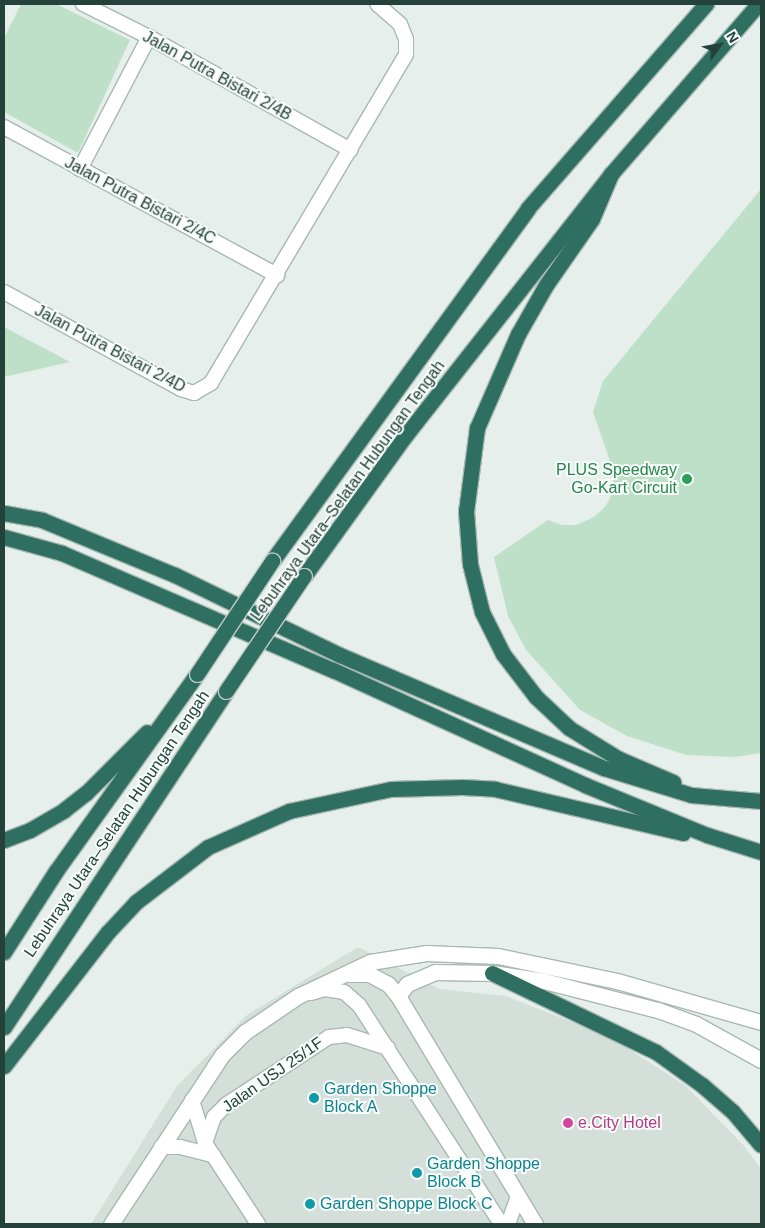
<!DOCTYPE html>
<meta charset="utf-8">
<style>
body{margin:0}
#map{position:relative;width:765px;height:1228px;overflow:hidden;background:#e6efeb;font-family:Helvetica,sans-serif}
div>[style]{position:absolute}
.built>*{inset:0;background:#d4dfda}
.green>*{inset:0;background:#bfe0c8}
.roads{filter:drop-shadow(1px 0 #a8b8b2) drop-shadow(-1px 0 #a8b8b2) drop-shadow(0 1px #a8b8b2) drop-shadow(0 -1px #a8b8b2)}
.street>*{height:14px;margin:-7px;padding:0 7px;transform-origin:7px;border-radius:7px;background:#fff}
.secondary>*{height:15px;margin:-7.5px;padding:0 7.5px;transform-origin:7.5px;border-radius:7.5px;background:#fff}
.highway>*{height:15px;margin:-7.5px;padding:0 7.5px;transform-origin:7.5px;border-radius:7.5px;background:#2f6f62}
.bridges{filter:drop-shadow(1px 0 #c2cac8) drop-shadow(-1px 0 #c2cac8) drop-shadow(0 1px #c2cac8) drop-shadow(0 -1px #c2cac8)}
.highway-bridge>*{height:15px;margin:-7.5px;padding:0 7.5px;transform-origin:7.5px;border-radius:7.5px;background:#2f6f62}
.dots>*{width:14px;height:14px;translate:-50% -50%;box-sizing:border-box;border:2px solid #f7fbf9;border-radius:50%}
span{translate:-50% -50%;white-space:nowrap;text-align:center;line-height:1.15;-webkit-text-stroke:4px #f7fbf9;paint-order:stroke}
.street-label{font-size:16px;color:#24423a}
.leisure-label{font-size:16px;color:#27864d}
.right{translate:-100% -50%;text-align:right}
.culture-label{font-size:16px;color:#0d838f}
.left{translate:0 -50%;text-align:left}
.hotel-label{font-size:16px;color:#b23c85}
.frame{position:absolute;inset:0;border:5px solid #24423a;pointer-events:none}
.north{position:absolute;left:695px;top:20px;width:50px;height:50px;-webkit-text-stroke:4px #f7fbf9;paint-order:stroke;rotate:58deg;font-size:14px;font-weight:700;line-height:20px;text-align:center;color:#24423a}
.north::after{content:'';display:block;margin:auto;width:18px;height:22px;background:#24423a;clip-path:polygon(50% 0,100% 100%,50% 72%,0 100%)}
</style>
<div id="map">
<div class="built">
<div style="clip-path:polygon(358px 947px,439px 989px,506px 996px,610px 1037px,686px 1086px,745px 1147px,761px 1169px,761px 1224px,91px 1224px,177px 1086px,247px 1015px)"></div>
</div>
<div class="green">
<div style="clip-path:polygon(21px 4px,56px 4px,130px 40px,78px 153px,4px 112px,4px 38px)"></div>
<div style="clip-path:polygon(761px 189px,761px 753px,735px 757px,686px 755px,627px 736px,580px 710px,526px 650px,508px 616px,494px 557px,548px 520px,562px 525px,576px 525px,594px 517px,605px 507px,614px 491px,612px 467px,593px 412px,603px 381px)"></div>
<div style="clip-path:polygon(4px 327px,70px 362px,4px 377px)"></div>
</div>
<div class="roads">
<div class="street">
<div style="left:83px;top:4px;width:74px;rotate:26.6deg"></div>
<div style="left:149px;top:37px;width:231px;rotate:29.3deg"></div>
<div style="left:4px;top:127px;width:311px;rotate:28.5deg"></div>
<div style="left:80px;top:169px;width:149px;rotate:-62.4deg"></div>
<div style="left:4px;top:292px;width:202px;rotate:28.7deg"></div>
<div style="left:181px;top:389px;width:14px;rotate:17deg"></div>
<div style="left:194px;top:393px;width:20px;rotate:-30deg"></div>
<div style="left:211px;top:383px;width:382px;rotate:-59.3deg"></div>
<div style="left:406px;top:54px;width:15px;rotate:-90deg"></div>
<div style="left:406px;top:39px;width:16px;rotate:-112deg"></div>
<div style="left:400px;top:24px;width:30px;rotate:-139deg"></div>
<div style="left:311px;top:993px;width:15px;rotate:-16deg"></div>
<div style="left:325px;top:989px;width:19px;rotate:9deg"></div>
<div style="left:344px;top:992px;width:20px;rotate:41deg"></div>
<div style="left:359px;top:1005px;width:261px;rotate:57deg"></div>
<div style="left:192px;top:1100px;width:45px;rotate:73.2deg"></div>
<div style="left:205px;top:1143px;width:97px;rotate:56.8deg"></div>
<div style="left:205px;top:1143px;width:28px;rotate:-71deg"></div>
<div style="left:214px;top:1117px;width:18px;rotate:-45deg"></div>
<div style="left:227px;top:1104px;width:122px;rotate:-33.3deg"></div>
<div style="left:329px;top:1037px;width:18px;rotate:-6deg"></div>
<div style="left:347px;top:1035px;width:43px;rotate:17.6deg"></div>
<div style="left:161px;top:1147px;width:19px"></div>
<div style="left:180px;top:1147px;width:34px;rotate:14deg"></div>
<div style="left:508px;top:1224px;width:30px;rotate:-70deg"></div>
</div>
<div class="secondary">
<div style="left:349px;top:974px;width:20px"></div>
<div style="left:369px;top:974px;width:21px;rotate:28deg"></div>
<div style="left:388px;top:984px;width:16px;rotate:50deg"></div>
<div style="left:398px;top:996px;width:266px;rotate:59deg"></div>
<div style="left:398px;top:996px;width:15px;rotate:-53deg"></div>
<div style="left:407px;top:984px;width:30px;rotate:-23deg"></div>
<div style="left:435px;top:972px;width:57px;rotate:1deg"></div>
<div style="left:492px;top:973px;width:53px;rotate:8.7deg"></div>
<div style="left:544px;top:981px;width:118px;rotate:14.3deg"></div>
<div style="left:658px;top:1010px;width:40px;rotate:20.2deg"></div>
<div style="left:696px;top:1024px;width:74px;rotate:29deg"></div>
<div style="left:111px;top:1224px;width:202px;rotate:-56.7deg"></div>
<div style="left:222px;top:1055px;width:33px;rotate:-45deg"></div>
<div style="left:245px;top:1032px;width:64px;rotate:-34.2deg"></div>
<div style="left:298px;top:996px;width:80px;rotate:-25.3deg"></div>
<div style="left:370px;top:962px;width:57px;rotate:-9.1deg"></div>
<div style="left:426px;top:953px;width:72px;rotate:2.4deg"></div>
<div style="left:498px;top:956px;width:122px;rotate:11.9deg"></div>
<div style="left:617px;top:981px;width:150px;rotate:15.9deg"></div>
</div>
<div class="highway">
<div style="left:611px;top:174px;width:49px;rotate:112.9deg"></div>
<div style="left:592px;top:219px;width:80px;rotate:124.9deg"></div>
<div style="left:546px;top:285px;width:56px;rotate:119.7deg"></div>
<div style="left:518px;top:334px;width:103px;rotate:113.6deg"></div>
<div style="left:477px;top:428px;width:84px;rotate:97.5deg"></div>
<div style="left:466px;top:511px;width:53px;rotate:85.7deg"></div>
<div style="left:470px;top:564px;width:49px;rotate:76deg"></div>
<div style="left:482px;top:612px;width:47px;rotate:63.4deg"></div>
<div style="left:503px;top:654px;width:54px;rotate:52.5deg"></div>
<div style="left:536px;top:697px;width:45px;rotate:43.2deg"></div>
<div style="left:569px;top:728px;width:59px;rotate:31.8deg"></div>
<div style="left:619px;top:759px;width:59px;rotate:23.1deg"></div>
<div style="left:4px;top:513px;width:39px;rotate:10deg"></div>
<div style="left:42px;top:520px;width:144px;rotate:22.5deg"></div>
<div style="left:175px;top:575px;width:183px;rotate:25.9deg"></div>
<div style="left:340px;top:655px;width:287px;rotate:23.2deg"></div>
<div style="left:604px;top:768px;width:91px;rotate:17.2deg"></div>
<div style="left:691px;top:795px;width:70px;rotate:4.9deg"></div>
<div style="left:4px;top:537px;width:60px;rotate:15.4deg"></div>
<div style="left:62px;top:553px;width:295px;rotate:23.4deg"></div>
<div style="left:333px;top:670px;width:277px;rotate:24.5deg"></div>
<div style="left:585px;top:785px;width:132px;rotate:22.3deg"></div>
<div style="left:707px;top:835px;width:57px;rotate:17.5deg"></div>
<div style="left:272px;top:561px;width:436px;rotate:-54deg"></div>
<div style="left:528px;top:208px;width:271px;rotate:-48.9deg"></div>
<div style="left:304px;top:576px;width:173px;rotate:-54.2deg"></div>
<div style="left:405px;top:436px;width:333px;rotate:-51.8deg"></div>
<div style="left:611px;top:174px;width:225px;rotate:-49.1deg"></div>
<div style="left:4px;top:840px;width:28px;rotate:-21deg"></div>
<div style="left:30px;top:830px;width:39px;rotate:-30deg"></div>
<div style="left:64px;top:810px;width:28px;rotate:-38deg"></div>
<div style="left:86px;top:793px;width:86px;rotate:-45deg"></div>
<div style="left:4px;top:952px;width:96px;rotate:-57.3deg"></div>
<div style="left:56px;top:871px;width:242px;rotate:-54.4deg"></div>
<div style="left:492px;top:973px;width:182px;rotate:25.7deg"></div>
<div style="left:656px;top:1052px;width:57px;rotate:35.7deg"></div>
<div style="left:702px;top:1085px;width:41px;rotate:41.1deg"></div>
<div style="left:733px;top:1112px;width:43px;rotate:49.7deg"></div>
<div style="left:4px;top:1027px;width:403px;rotate:-56.5deg"></div>
<div style="left:4px;top:1066px;width:170px;rotate:-52.2deg"></div>
<div style="left:108px;top:932px;width:41px;rotate:-47deg"></div>
<div style="left:136px;top:902px;width:91px;rotate:-37.4deg"></div>
<div style="left:208px;top:847px;width:89px;rotate:-24deg"></div>
<div style="left:289px;top:811px;width:104px;rotate:-12.2deg"></div>
<div style="left:391px;top:789px;width:71px;rotate:-1.6deg"></div>
<div style="left:462px;top:787px;width:33px;rotate:3deg"></div>
<div style="left:495px;top:789px;width:193px;rotate:13.2deg"></div>
</div>
</div>
<div class="bridges">
<div class="highway-bridge">
<div style="left:197px;top:674px;width:136px;rotate:-56.4deg"></div>
<div style="left:226px;top:691px;width:139px;rotate:-55.9deg"></div>
</div>
</div>
<div class="dots">
<div style="left:687px;top:479px;background:#2e9e5b"></div>
<div style="left:314px;top:1098px;background:#0f9aa8"></div>
<div style="left:568px;top:1123px;background:#d1479c"></div>
<div style="left:417px;top:1173px;background:#0f9aa8"></div>
<div style="left:310px;top:1204px;background:#0f9aa8"></div>
</div>
<div class="street-label">
<span style="left:217px;top:76px;rotate:29deg">Jalan Putra Bistari 2/4B</span>
<span style="left:140px;top:201px;rotate:28deg">Jalan Putra Bistari 2/4C</span>
<span style="left:110px;top:349px;rotate:28deg">Jalan Putra Bistari 2/4D</span>
<span style="left:348px;top:491px;rotate:-54deg">Lebuhraya Utara–Selatan Hubungan Tengah</span>
<span style="left:117px;top:824px;rotate:-56deg">Lebuhraya Utara–Selatan Hubungan Tengah</span>
<span style="left:273px;top:1075px;rotate:-35deg">Jalan USJ 25/1F</span>
</div>
<div class="leisure-label">
<span class="right" style="left:677px;top:479px">PLUS Speedway<br>Go-Kart Circuit</span>
</div>
<div class="culture-label">
<span class="left" style="left:324px;top:1098px">Garden Shoppe<br>Block A</span>
<span class="left" style="left:427px;top:1173px">Garden Shoppe<br>Block B</span>
<span class="left" style="left:320px;top:1204px">Garden Shoppe Block C</span>
</div>
<div class="hotel-label">
<span class="left" style="left:578px;top:1123px">e.City Hotel</span>
</div>
<div class="frame"></div>
<div class="north">N</div>
</div>
